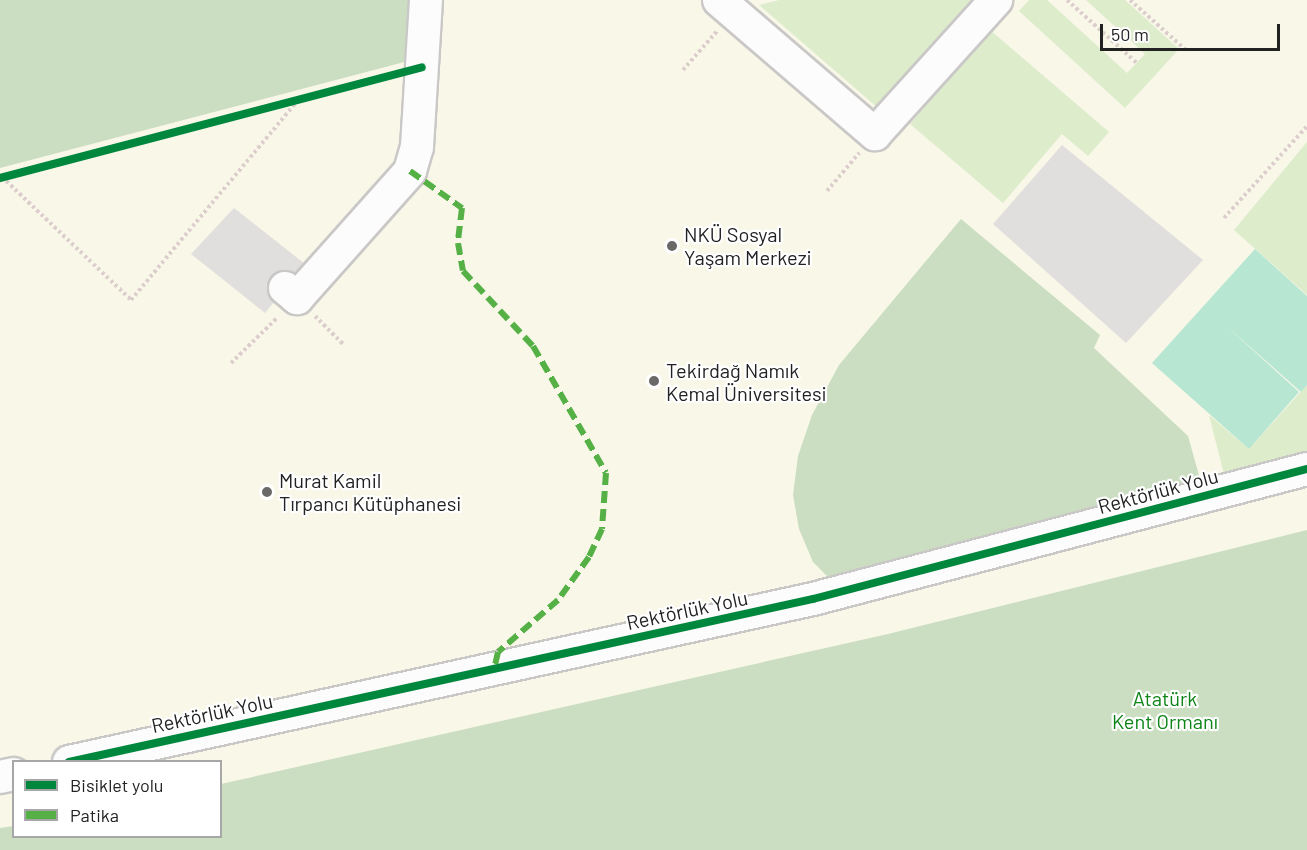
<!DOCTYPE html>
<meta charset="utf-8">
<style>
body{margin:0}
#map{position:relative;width:1307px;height:850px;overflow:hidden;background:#f0eeeb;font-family:Barlow,sans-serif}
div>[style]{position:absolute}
.education>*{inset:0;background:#f8f7e8}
.grass>*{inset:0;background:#ddeccb}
.forest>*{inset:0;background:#cbdec1}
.pitch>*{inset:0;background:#b7e6d2}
.parking>*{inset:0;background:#e0dfde}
.path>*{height:4px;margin-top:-2px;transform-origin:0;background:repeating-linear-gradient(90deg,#dccecd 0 3px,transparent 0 6px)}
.roads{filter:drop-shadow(2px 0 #c9c8c7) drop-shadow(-2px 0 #c9c8c7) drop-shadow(0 2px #c9c8c7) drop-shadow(0 -2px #c9c8c7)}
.minor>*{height:32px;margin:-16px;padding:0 16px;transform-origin:16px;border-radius:16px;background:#fdfcfc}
.quiet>*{height:6px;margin-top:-3px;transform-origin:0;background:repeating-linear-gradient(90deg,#55b145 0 12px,transparent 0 18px)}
.cycleway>*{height:8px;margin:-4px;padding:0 4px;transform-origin:4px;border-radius:4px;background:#00873e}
.dots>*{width:16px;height:16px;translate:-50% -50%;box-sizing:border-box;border:3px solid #fff;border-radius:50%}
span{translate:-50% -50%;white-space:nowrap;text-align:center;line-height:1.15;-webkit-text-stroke:4.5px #fff;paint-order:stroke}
.poi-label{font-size:20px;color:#222}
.left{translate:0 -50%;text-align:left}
.street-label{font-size:20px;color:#222}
.park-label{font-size:20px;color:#0c8416}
.legend{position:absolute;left:12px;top:760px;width:210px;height:78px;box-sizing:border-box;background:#fff;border:2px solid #a7a7a7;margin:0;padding:8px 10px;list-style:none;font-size:18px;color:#222}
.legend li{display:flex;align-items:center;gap:12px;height:30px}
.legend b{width:30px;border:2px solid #a7a7a7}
.scale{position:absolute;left:1100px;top:24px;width:180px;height:27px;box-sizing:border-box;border:3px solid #222;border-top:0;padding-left:8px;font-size:18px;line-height:21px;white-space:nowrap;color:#222;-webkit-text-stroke:4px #fff;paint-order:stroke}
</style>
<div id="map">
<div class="education">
<div style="clip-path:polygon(evenodd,0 0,1307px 0,1307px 850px,0 850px,0 0,14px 762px,220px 762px,220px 836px,14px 836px,14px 762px)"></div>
</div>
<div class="grass">
<div style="clip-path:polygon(779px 0,987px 0,886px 115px,759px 5px)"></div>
<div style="clip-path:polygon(1029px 0,1047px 0,1127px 73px,1145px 54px,1086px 0,1125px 0,1179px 49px,1125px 108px,1019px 11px)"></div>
<div style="clip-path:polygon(990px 30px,1109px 132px,1088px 156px,1062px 134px,1003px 203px,910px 124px)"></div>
<div style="clip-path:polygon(1307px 142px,1307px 295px,1234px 230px)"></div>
<div style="clip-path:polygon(1307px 385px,1307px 457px,1225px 478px,1209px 415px,1249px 449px)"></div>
</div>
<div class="forest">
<div style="clip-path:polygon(0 0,413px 0,412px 60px,0 168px)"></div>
<div style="clip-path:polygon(961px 219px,1100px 335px,1094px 348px,1188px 436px,1202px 486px,832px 581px,813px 562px,799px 529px,793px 495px,798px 456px,812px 415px,839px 365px)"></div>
<div style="clip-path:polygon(1307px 530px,1307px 850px,0 850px,0 828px,13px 826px,14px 836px,220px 836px,221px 784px,888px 634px)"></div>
</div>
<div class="pitch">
<div style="clip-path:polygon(1255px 249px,1307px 296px,1307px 385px,1301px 392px,1223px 323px,1299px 392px,1249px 449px,1152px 363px)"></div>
</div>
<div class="parking">
<div style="clip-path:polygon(1062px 145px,1203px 260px,1126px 343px,993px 224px)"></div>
<div style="clip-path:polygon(234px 208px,305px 264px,265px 313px,191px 254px)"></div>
</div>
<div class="path">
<div style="left:1067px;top:0;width:94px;rotate:42deg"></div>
<div style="left:1130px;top:0;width:75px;rotate:41.8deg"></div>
<div style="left:683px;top:70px;width:52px;rotate:-48.9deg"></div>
<div style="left:2px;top:177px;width:178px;rotate:43.6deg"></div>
<div style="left:131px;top:300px;width:261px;rotate:-50.1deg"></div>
<div style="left:827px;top:191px;width:50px;rotate:-49.9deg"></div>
<div style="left:1224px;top:218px;width:124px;rotate:-47.9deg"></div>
<div style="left:315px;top:316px;width:41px;rotate:45deg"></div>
<div style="left:231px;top:363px;width:66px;rotate:-44.4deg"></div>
</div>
<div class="roads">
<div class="minor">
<div style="left:719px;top:0;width:206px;rotate:40.7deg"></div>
<div style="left:875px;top:134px;width:181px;rotate:-47.9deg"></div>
<div style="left:285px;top:288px;width:16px;rotate:40deg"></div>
<div style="left:297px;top:298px;width:170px;rotate:-48.3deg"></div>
<div style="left:410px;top:171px;width:25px;rotate:-74deg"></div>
<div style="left:417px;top:147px;width:147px;rotate:-86.5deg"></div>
<div style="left:69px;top:762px;width:762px;rotate:-12.36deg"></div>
<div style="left:813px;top:599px;width:511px;rotate:-14.74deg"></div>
<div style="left:0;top:777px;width:14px;rotate:-12deg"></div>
</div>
</div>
<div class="quiet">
<div style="left:410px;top:171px;width:64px;rotate:35.4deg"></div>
<div style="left:462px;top:208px;width:35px;rotate:97deg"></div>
<div style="left:458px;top:243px;width:28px;rotate:80deg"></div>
<div style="left:463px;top:271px;width:103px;rotate:47deg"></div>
<div style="left:533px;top:346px;width:146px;rotate:60.1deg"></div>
<div style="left:606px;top:473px;width:56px;rotate:94.1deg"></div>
<div style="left:602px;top:529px;width:31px;rotate:115deg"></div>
<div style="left:589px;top:557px;width:53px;rotate:125.8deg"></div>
<div style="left:558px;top:600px;width:79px;rotate:139.1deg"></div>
<div style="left:498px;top:652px;width:17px;rotate:103deg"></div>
</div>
<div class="cycleway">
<div style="left:0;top:178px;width:436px;rotate:-14.7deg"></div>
<div style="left:69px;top:762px;width:762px;rotate:-12.36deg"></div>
<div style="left:813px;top:599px;width:511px;rotate:-14.74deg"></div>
</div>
<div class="dots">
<div style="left:672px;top:246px;background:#6a6968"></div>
<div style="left:654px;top:381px;background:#6a6968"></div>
<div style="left:267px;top:492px;background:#6a6968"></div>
</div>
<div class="poi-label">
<span class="left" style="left:684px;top:246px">NKÜ Sosyal<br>Yaşam Merkezi</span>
<span class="left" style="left:666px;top:382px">Tekirdağ Namık<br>Kemal Üniversitesi</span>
<span class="left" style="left:279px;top:492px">Murat Kamil<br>Tırpancı Kütüphanesi</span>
</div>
<div class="street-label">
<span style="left:1158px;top:491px;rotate:-15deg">Rektörlük Yolu</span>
<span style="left:687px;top:610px;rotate:-12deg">Rektörlük Yolu</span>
<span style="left:212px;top:713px;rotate:-12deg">Rektörlük Yolu</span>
</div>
<div class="park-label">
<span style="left:1165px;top:710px">Atatürk<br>Kent Ormanı</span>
</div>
<ul class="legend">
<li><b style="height:8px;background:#00873e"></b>Bisiklet yolu</li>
<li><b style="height:8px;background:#55b145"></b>Patika</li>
</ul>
<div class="scale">50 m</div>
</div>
